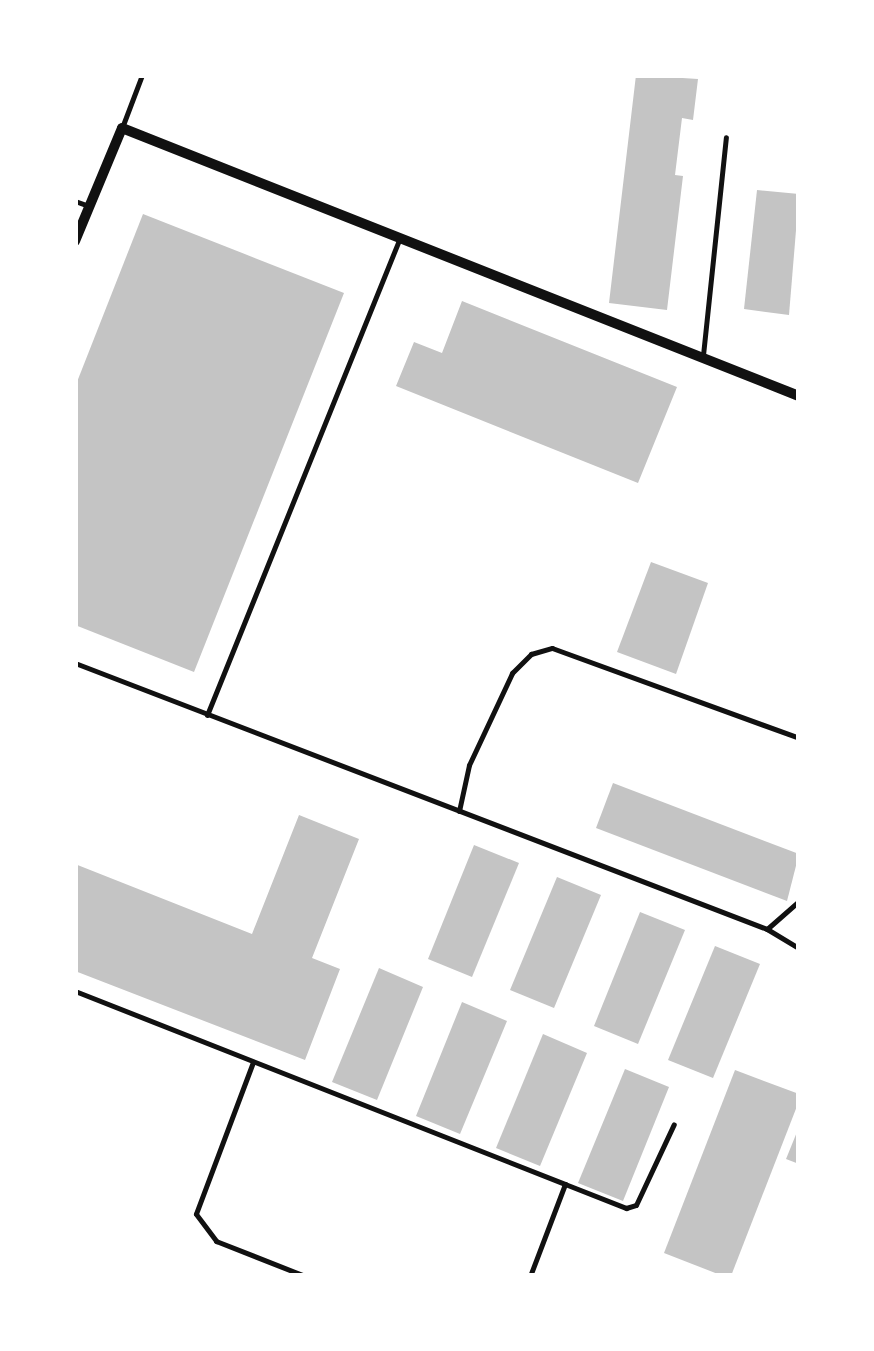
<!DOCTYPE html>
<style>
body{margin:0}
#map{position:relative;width:874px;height:1351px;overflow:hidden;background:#fff;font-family:Lato,sans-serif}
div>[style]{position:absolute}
.building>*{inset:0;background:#c4c4c4}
.service>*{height:5px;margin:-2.5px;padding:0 2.5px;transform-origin:2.5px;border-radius:2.5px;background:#111}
.minor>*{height:10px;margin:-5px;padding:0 5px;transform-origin:5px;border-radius:5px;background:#111}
span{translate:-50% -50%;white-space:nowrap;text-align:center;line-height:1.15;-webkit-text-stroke:10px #fff;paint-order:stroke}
.frame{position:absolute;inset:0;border:78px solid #fff;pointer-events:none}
</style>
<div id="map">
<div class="building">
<div style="clip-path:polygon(636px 75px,698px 79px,693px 120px,682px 118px,675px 175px,683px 176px,667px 310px,609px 303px)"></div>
<div style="clip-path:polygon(757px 190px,799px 194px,789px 315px,744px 309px)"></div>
<div style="clip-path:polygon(143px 214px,344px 293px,194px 672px,75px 625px,75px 387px)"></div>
<div style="clip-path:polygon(462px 301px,677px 387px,638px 483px,396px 386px,414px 342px,442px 353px)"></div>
<div style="clip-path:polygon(651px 562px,708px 583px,676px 674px,617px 652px)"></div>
<div style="clip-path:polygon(613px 783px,799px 854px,787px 901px,596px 828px)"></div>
<div style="clip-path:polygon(299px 815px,359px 839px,312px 958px,340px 969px,305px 1060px,75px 971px,75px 864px,252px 934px)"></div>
<div style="clip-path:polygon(474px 845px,519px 863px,472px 977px,428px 959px)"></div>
<div style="clip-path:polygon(557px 877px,601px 895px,554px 1008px,510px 990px)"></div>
<div style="clip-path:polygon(640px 912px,685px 930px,638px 1044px,594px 1026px)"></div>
<div style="clip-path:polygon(715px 946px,760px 964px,713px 1078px,668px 1060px)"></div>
<div style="clip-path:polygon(379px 968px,423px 987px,377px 1100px,332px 1082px)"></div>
<div style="clip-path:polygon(462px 1002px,507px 1021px,460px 1134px,416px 1116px)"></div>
<div style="clip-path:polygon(543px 1034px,587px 1053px,540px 1166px,496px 1148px)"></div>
<div style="clip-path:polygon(625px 1069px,669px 1087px,623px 1201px,578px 1183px)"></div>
<div style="clip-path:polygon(735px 1070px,799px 1094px,799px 1101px,731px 1276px,723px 1276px,664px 1253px)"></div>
<div style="clip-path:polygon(799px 1127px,799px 1164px,786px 1159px)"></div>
</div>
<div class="service">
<div style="left:123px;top:125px;width:53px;rotate:-69.2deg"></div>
<div style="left:75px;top:201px;width:15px;rotate:20deg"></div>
<div style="left:703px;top:355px;width:219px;rotate:-84deg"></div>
<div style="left:75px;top:663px;width:741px;rotate:21.03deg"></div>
<div style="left:767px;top:929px;width:37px;rotate:31deg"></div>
<div style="left:207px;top:715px;width:512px;rotate:-67.99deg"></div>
<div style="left:459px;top:811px;width:47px;rotate:-77.7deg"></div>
<div style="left:469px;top:765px;width:102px;rotate:-64.9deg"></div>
<div style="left:512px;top:673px;width:27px;rotate:-45deg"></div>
<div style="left:531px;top:654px;width:22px;rotate:-16deg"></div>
<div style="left:552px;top:648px;width:263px;rotate:20deg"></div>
<div style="left:767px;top:929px;width:43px;rotate:-41.2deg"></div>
<div style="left:75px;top:991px;width:527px;rotate:21.5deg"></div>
<div style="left:565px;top:1184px;width:98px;rotate:110.8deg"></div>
<div style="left:253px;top:1062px;width:162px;rotate:110.6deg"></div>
<div style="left:196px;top:1214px;width:34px;rotate:53deg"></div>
<div style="left:216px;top:1241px;width:96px;rotate:21.5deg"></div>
<div style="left:565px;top:1184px;width:66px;rotate:21.5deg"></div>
<div style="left:626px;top:1208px;width:10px;rotate:-17deg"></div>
<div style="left:636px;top:1205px;width:89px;rotate:-64.9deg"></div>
</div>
<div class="minor">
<div style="left:75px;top:241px;width:122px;rotate:-67.4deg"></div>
<div style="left:122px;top:128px;width:728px;rotate:21.6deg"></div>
</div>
<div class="frame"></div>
</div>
